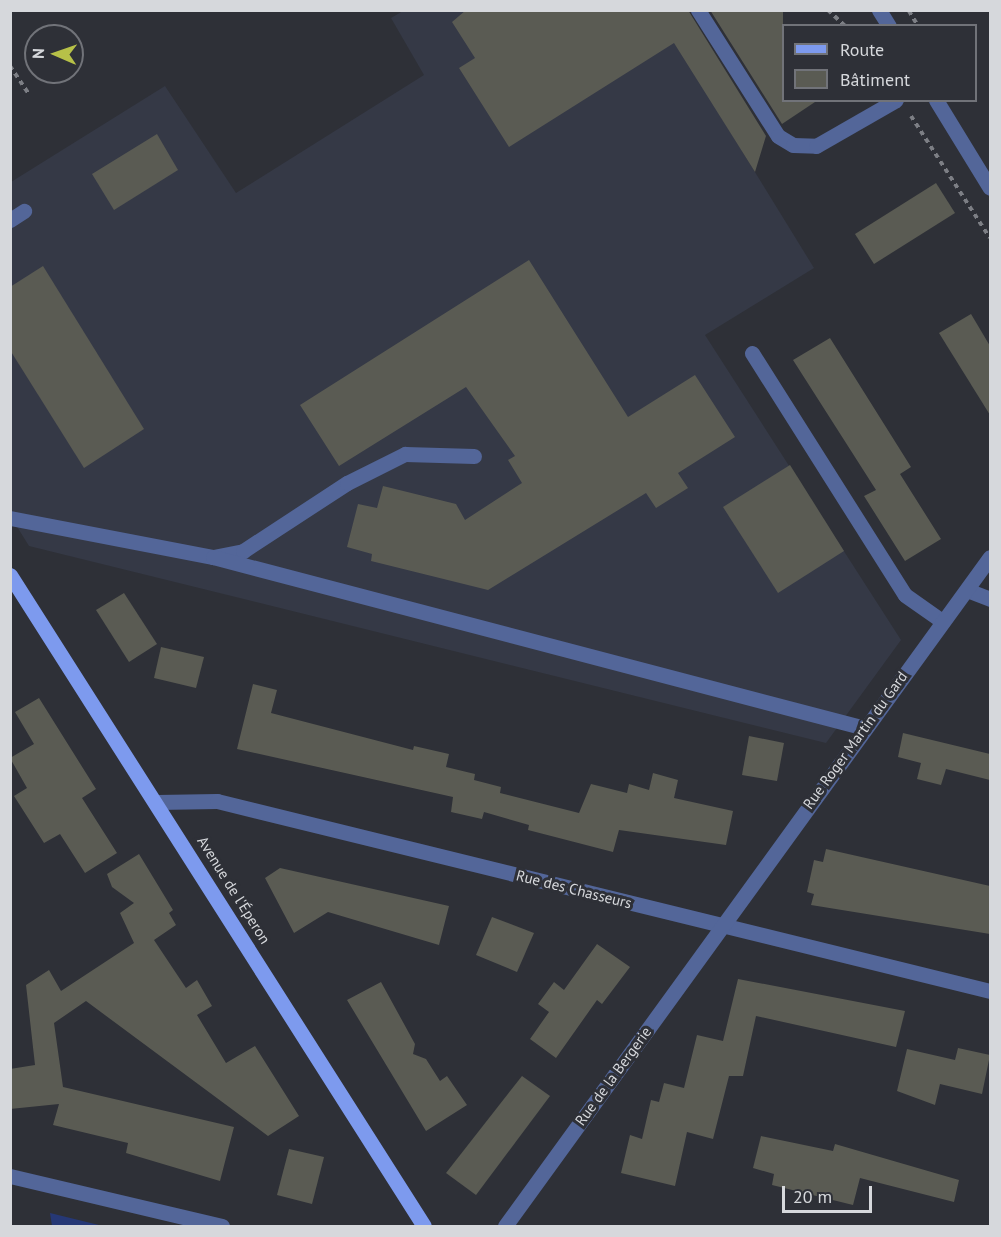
<!DOCTYPE html>
<meta charset="utf-8">
<style>
body{margin:0}
#map{position:relative;width:1001px;height:1237px;overflow:hidden;background:#2e3037;font-family:"PT Sans",sans-serif}
div>[style]{position:absolute}
.built>*{inset:0;background:#353946}
.green>*{inset:0;background:#263876}
.building>*{inset:0;background:#5a5b53}
.path>*{height:4px;margin-top:-2px;transform-origin:0;background:repeating-linear-gradient(90deg,#7d7f85 0 4.5px,transparent 0 9px)}
.minor>*{height:15px;margin:-7.5px;padding:0 7.5px;transform-origin:7.5px;border-radius:7.5px;background:#536699}
.major>*{height:15px;margin:-7.5px;padding:0 7.5px;transform-origin:7.5px;border-radius:7.5px;background:#7d9aee}
span{translate:-50% -50%;white-space:nowrap;text-align:center;line-height:1.15;-webkit-text-stroke:6px #2e3037;paint-order:stroke}
.street-label{font-size:15px;color:#d6d8dc}
.frame{position:absolute;inset:0;border:12px solid #d6d8dc;pointer-events:none}
.legend{position:absolute;left:782px;top:24px;width:195px;height:78px;box-sizing:border-box;background:#2e3037;border:2px solid #717379;margin:0;padding:8px 10px;list-style:none;font-size:18px;color:#d6d8dc}
.legend li{display:flex;align-items:center;gap:12px;height:30px}
.legend b{width:30px;border:2px solid #717379}
.north{position:absolute;left:24px;top:24px;width:60px;height:60px;box-sizing:border-box;background:#2e3037;border:2px solid #717379;border-radius:50%;rotate:272deg;font-size:16px;font-weight:700;line-height:24px;text-align:center;color:#d6d8dc}
.north::after{content:'';display:block;margin:auto;width:21px;height:27px;background:#b7c148;clip-path:polygon(50% 0,100% 100%,50% 72%,0 100%)}
.scale{position:absolute;left:782px;top:1186px;width:90px;height:27px;box-sizing:border-box;border:3px solid #d6d8dc;border-top:0;padding-left:8px;font-size:18px;line-height:21px;white-space:nowrap;color:#d6d8dc;-webkit-text-stroke:4px #2e3037;paint-order:stroke}
</style>
<div id="map">
<div class="built">
<div style="clip-path:polygon(403px 11px,656px 11px,814px 268px,705px 335px,901px 640px,826px 743px,29px 546px,11px 517px,11px 182px,165px 86px,236px 193px,424px 75px,391px 18px)"></div>
</div>
<div class="green">
<div style="clip-path:polygon(50px 1213px,103px 1226px,52px 1226px)"></div>
</div>
<div class="building">
<div style="clip-path:polygon(466px 10px,688px 10px,766px 136px,755px 172px,674px 43px,509px 147px,459px 68px,475px 58px,452px 22px)"></div>
<div style="clip-path:polygon(710px 10px,783px 10px,783px 100px,818px 100px,782px 124px)"></div>
<div style="clip-path:polygon(157px 134px,178px 170px,114px 210px,92px 174px)"></div>
<div style="clip-path:polygon(936px 183px,955px 213px,874px 264px,855px 234px)"></div>
<div style="clip-path:polygon(529px 260px,628px 417px,695px 375px,735px 437px,678px 473px,688px 488px,656px 508px,646px 493px,488px 590px,371px 561px,372px 554px,347px 547px,358px 504px,377px 508px,383px 486px,456px 504px,465px 520px,522px 483px,508px 460px,515px 456px,466px 387px,339px 466px,300px 405px)"></div>
<div style="clip-path:polygon(43px 266px,144px 429px,84px 468px,10px 350px,10px 287px)"></div>
<div style="clip-path:polygon(971px 314px,990px 346px,990px 415px,939px 333px)"></div>
<div style="clip-path:polygon(830px 338px,911px 467px,900px 474px,941px 539px,905px 561px,864px 496px,876px 490px,793px 360px)"></div>
<div style="clip-path:polygon(790px 465px,844px 551px,778px 593px,723px 507px)"></div>
<div style="clip-path:polygon(124px 593px,157px 644px,129px 662px,96px 610px)"></div>
<div style="clip-path:polygon(161px 647px,204px 657px,196px 688px,154px 678px)"></div>
<div style="clip-path:polygon(253px 684px,277px 690px,271px 713px,413px 750px,414px 746px,449px 754px,446px 767px,475px 774px,474px 780px,501px 787px,500px 793px,579px 813px,591px 784px,627px 793px,629px 784px,649px 790px,653px 773px,678px 780px,674px 798px,733px 811px,726px 845px,619px 830px,613px 852px,528px 830px,529px 825px,484px 812px,482px 819px,451px 812px,453px 797px,237px 749px)"></div>
<div style="clip-path:polygon(39px 698px,96px 789px,82px 798px,117px 853px,85px 873px,60px 834px,44px 843px,14px 796px,27px 788px,10px 758px,34px 744px,15px 712px)"></div>
<div style="clip-path:polygon(903px 733px,990px 754px,990px 780px,946px 769px,941px 785px,917px 779px,921px 763px,898px 757px)"></div>
<div style="clip-path:polygon(749px 736px,784px 743px,777px 781px,742px 775px)"></div>
<div style="clip-path:polygon(826px 849px,990px 886px,990px 934px,811px 905px,814px 894px,807px 892px,814px 860px,823px 862px)"></div>
<div style="clip-path:polygon(139px 854px,173px 910px,169px 913px,176px 925px,154px 940px,186px 988px,197px 980px,212px 1006px,197px 1015px,226px 1063px,255px 1046px,299px 1116px,268px 1136px,86px 1001px,54px 1023px,63px 1087px,234px 1127px,220px 1181px,126px 1153px,128px 1143px,53px 1125px,59px 1104px,10px 1109px,10px 1069px,35px 1065px,26px 985px,49px 970px,61px 991px,134px 943px,120px 913px,134px 903px,112px 887px,107px 874px)"></div>
<div style="clip-path:polygon(280px 868px,449px 906px,439px 945px,328px 912px,294px 933px,265px 878px)"></div>
<div style="clip-path:polygon(492px 917px,534px 933px,517px 972px,476px 955px)"></div>
<div style="clip-path:polygon(597px 944px,630px 967px,602px 1004px,597px 1000px,556px 1058px,530px 1039px,549px 1012px,538px 1004px,554px 982px,564px 990px)"></div>
<div style="clip-path:polygon(738px 979px,905px 1011px,896px 1047px,756px 1016px,743px 1076px,729px 1076px,713px 1139px,687px 1132px,675px 1186px,621px 1173px,630px 1135px,642px 1139px,651px 1100px,659px 1102px,664px 1083px,684px 1088px,697px 1035px,723px 1041px)"></div>
<div style="clip-path:polygon(381px 982px,415px 1044px,413px 1054px,426px 1059px,440px 1081px,447px 1076px,467px 1105px,426px 1131px,347px 1000px)"></div>
<div style="clip-path:polygon(958px 1048px,990px 1055px,982px 1094px,940px 1084px,935px 1105px,897px 1091px,907px 1049px,955px 1060px)"></div>
<div style="clip-path:polygon(522px 1076px,550px 1096px,476px 1195px,446px 1173px)"></div>
<div style="clip-path:polygon(761px 1136px,833px 1151px,835px 1144px,959px 1180px,954px 1202px,860px 1178px,853px 1205px,772px 1185px,774px 1174px,753px 1168px)"></div>
<div style="clip-path:polygon(289px 1149px,324px 1157px,312px 1204px,277px 1195px)"></div>
</div>
<div class="path">
<div style="left:828px;top:10px;width:23px;rotate:43deg"></div>
<div style="left:909px;top:11px;width:17px;rotate:59deg"></div>
<div style="left:10px;top:66px;width:32px;rotate:56deg"></div>
<div style="left:911px;top:116px;width:145px;rotate:57.1deg"></div>
</div>
<div class="minor">
<div style="left:698px;top:10px;width:149px;rotate:57.6deg"></div>
<div style="left:778px;top:136px;width:17px;rotate:31deg"></div>
<div style="left:793px;top:145px;width:23px;rotate:2deg"></div>
<div style="left:816px;top:146px;width:92px;rotate:-29.9deg"></div>
<div style="left:879px;top:10px;width:19px;rotate:58deg"></div>
<div style="left:936px;top:100px;width:103px;rotate:58.5deg"></div>
<div style="left:10px;top:220px;width:17px;rotate:-33deg"></div>
<div style="left:752px;top:353px;width:286px;rotate:57.7deg"></div>
<div style="left:905px;top:595px;width:45px;rotate:35.1deg"></div>
<div style="left:10px;top:518px;width:207px;rotate:10.9deg"></div>
<div style="left:213px;top:557px;width:31px;rotate:-11deg"></div>
<div style="left:243px;top:551px;width:124px;rotate:-33.2deg"></div>
<div style="left:347px;top:483px;width:65px;rotate:-26.6deg"></div>
<div style="left:405px;top:454px;width:69px;rotate:1.7deg"></div>
<div style="left:213px;top:557px;width:674px;rotate:14.7deg"></div>
<div style="left:967px;top:590px;width:25px;rotate:21deg"></div>
<div style="left:157px;top:802px;width:60px;rotate:-1deg"></div>
<div style="left:217px;top:801px;width:796px;rotate:13.81deg"></div>
<div style="left:10px;top:1176px;width:218px;rotate:13.3deg"></div>
<div style="left:505px;top:1226px;width:826px;rotate:-54.06deg"></div>
</div>
<div class="major">
<div style="left:10px;top:575px;width:771px;rotate:57.55deg"></div>
</div>
<div class="street-label">
<span style="left:855px;top:740px;rotate:-54deg">Rue Roger Martin du Gard</span>
<span style="left:574px;top:889px;rotate:14deg">Rue des Chasseurs</span>
<span style="left:234px;top:890px;rotate:58deg">Avenue de l'Éperon</span>
<span style="left:613px;top:1076px;rotate:-54deg">Rue de la Bergerie</span>
</div>
<div class="frame"></div>
<ul class="legend">
<li><b style="height:8px;background:#7d9aee"></b>Route</li>
<li><b style="height:16px;background:#5a5b53"></b>Bâtiment</li>
</ul>
<div class="north">N</div>
<div class="scale">20 m</div>
</div>
